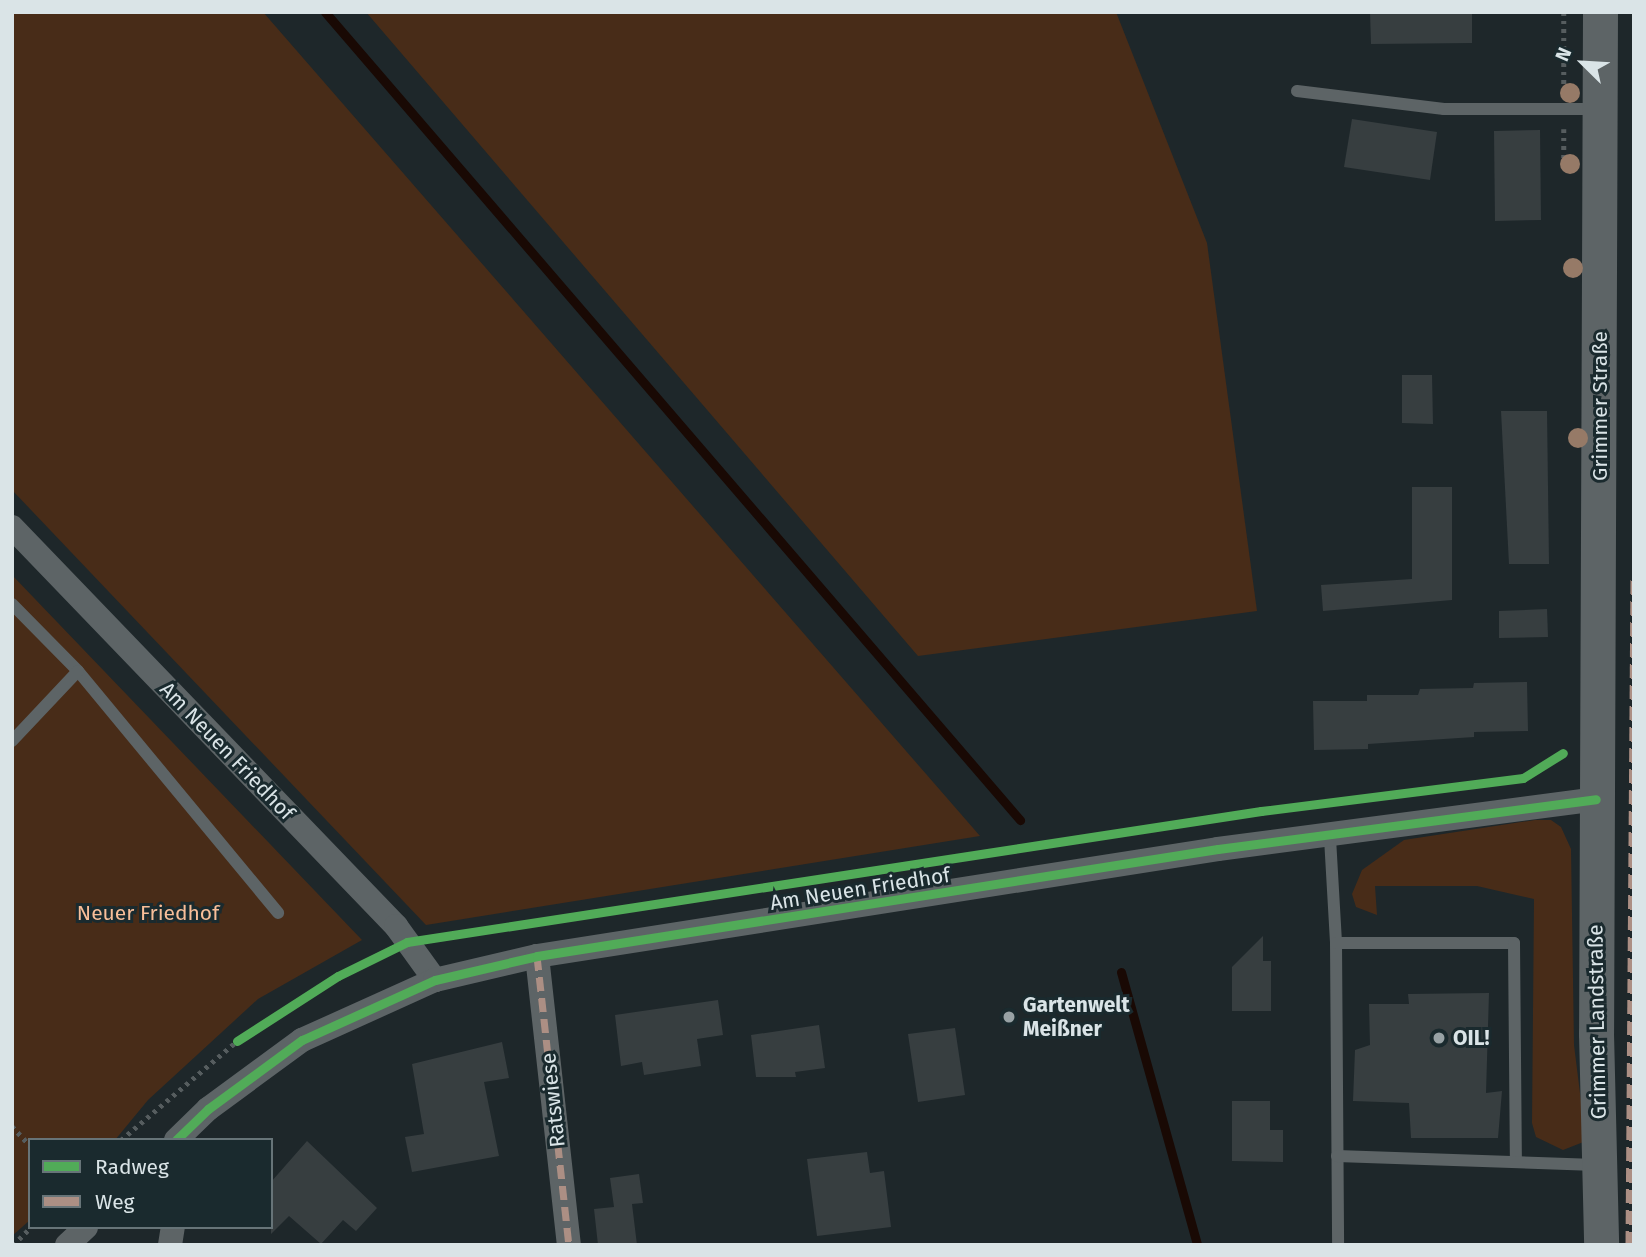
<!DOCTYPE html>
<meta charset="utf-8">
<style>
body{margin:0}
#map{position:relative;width:1646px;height:1257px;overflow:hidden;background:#1e272a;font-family:"Fira Sans",sans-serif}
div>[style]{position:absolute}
.green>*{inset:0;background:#482c18}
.stream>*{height:9px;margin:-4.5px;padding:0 4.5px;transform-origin:4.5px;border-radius:4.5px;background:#190904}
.building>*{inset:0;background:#373e40}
.path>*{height:4.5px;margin-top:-2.25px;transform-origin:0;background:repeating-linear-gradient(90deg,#565d5f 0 3.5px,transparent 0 8.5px)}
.lane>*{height:12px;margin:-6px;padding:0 6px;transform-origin:6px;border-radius:6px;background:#5d6466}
.street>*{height:24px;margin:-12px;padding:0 12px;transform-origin:12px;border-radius:12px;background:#5d6466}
.secondary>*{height:35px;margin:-17.5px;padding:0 17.5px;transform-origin:17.5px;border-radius:17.5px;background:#5d6466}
.quiet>*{height:7px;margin-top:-3.5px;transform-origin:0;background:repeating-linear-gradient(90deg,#ac8f84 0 14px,transparent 0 21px)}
.cycleway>*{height:9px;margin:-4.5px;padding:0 4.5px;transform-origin:4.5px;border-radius:4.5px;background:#51ab58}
.trees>*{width:20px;height:20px;margin:-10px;border-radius:50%;background:#967a67}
.dots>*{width:19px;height:19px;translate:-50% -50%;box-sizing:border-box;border:4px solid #1a2a2e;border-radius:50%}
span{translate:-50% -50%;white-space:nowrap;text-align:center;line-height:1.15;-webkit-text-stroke:6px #1a2a2e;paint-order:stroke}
.street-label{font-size:21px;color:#dae4e7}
.park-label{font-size:21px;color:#f8be99}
.poi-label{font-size:21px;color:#dae4e7;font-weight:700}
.left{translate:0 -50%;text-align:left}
.frame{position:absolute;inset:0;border:14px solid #dae4e7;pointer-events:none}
.legend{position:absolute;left:28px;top:1138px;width:245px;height:91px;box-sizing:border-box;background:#1a2a2e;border:2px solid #677478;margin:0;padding:9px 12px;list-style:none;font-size:21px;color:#dae4e7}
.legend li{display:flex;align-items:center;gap:14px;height:35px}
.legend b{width:35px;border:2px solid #677478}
.north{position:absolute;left:1548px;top:28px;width:70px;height:70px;-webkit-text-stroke:5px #1a2a2e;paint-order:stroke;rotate:294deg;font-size:19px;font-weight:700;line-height:28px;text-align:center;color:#dae4e7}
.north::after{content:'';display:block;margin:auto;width:24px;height:32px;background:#dae4e7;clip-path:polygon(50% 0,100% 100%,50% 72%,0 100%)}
</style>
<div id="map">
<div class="green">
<div style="clip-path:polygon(12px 12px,263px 12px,980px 836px,426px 925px,12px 490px)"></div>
<div style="clip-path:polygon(366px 12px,1116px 12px,1207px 243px,1257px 611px,918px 656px)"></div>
<div style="clip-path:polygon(12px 575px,362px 940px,258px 999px,148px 1100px,115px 1140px,30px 1140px,30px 1220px,12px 1236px)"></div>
<div style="clip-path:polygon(1535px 820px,1551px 820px,1561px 827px,1571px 849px,1574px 1045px,1586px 1141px,1563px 1150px,1536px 1137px,1532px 1123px,1534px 899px,1477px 886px,1375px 886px,1377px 915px,1356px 907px,1352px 894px,1362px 870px,1404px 840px)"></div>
</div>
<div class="stream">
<div style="left:325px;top:12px;width:1066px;rotate:49.3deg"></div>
<div style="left:1121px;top:972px;width:283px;rotate:74.4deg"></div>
</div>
<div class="building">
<div style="clip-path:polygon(1370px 12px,1472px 12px,1472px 43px,1371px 44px)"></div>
<div style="clip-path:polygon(1352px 119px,1437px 132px,1430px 180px,1344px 167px)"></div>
<div style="clip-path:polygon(1540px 130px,1541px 220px,1495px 221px,1494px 131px)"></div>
<div style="clip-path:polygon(1402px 375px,1432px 375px,1433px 424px,1402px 423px)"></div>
<div style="clip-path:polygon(1501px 411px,1547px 411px,1549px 564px,1509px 564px)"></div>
<div style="clip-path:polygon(1412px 487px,1452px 487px,1452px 600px,1323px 611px,1321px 585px,1412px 579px)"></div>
<div style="clip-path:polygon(1547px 609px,1548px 637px,1499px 638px,1499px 611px)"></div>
<div style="clip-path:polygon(1527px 682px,1528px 731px,1474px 732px,1474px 737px,1368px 744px,1368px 749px,1314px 750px,1313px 701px,1367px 701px,1367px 695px,1418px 695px,1420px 689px,1473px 688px,1474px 683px)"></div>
<div style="clip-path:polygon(1263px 936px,1263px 961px,1271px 961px,1271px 1011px,1232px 1011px,1232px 967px)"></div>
<div style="clip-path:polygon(1489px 993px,1486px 1093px,1502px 1091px,1498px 1138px,1411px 1138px,1409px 1103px,1353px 1101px,1355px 1050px,1370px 1045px,1369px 1004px,1409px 1004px,1408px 994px)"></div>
<div style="clip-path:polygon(718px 1000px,723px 1035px,697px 1039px,701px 1066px,644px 1075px,642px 1062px,621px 1066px,615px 1015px)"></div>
<div style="clip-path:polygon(819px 1025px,825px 1068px,795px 1072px,796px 1077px,756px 1077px,751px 1035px)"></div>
<div style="clip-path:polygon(955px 1028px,965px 1095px,918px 1102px,908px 1034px)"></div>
<div style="clip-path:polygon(502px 1042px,509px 1078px,484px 1082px,499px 1156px,412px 1172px,405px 1137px,424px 1134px,412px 1064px)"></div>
<div style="clip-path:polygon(1232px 1101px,1270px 1101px,1270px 1130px,1283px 1130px,1283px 1162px,1232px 1161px)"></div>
<div style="clip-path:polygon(307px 1141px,377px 1208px,356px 1231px,343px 1220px,321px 1244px,289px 1216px,271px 1234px,271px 1182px)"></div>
<div style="clip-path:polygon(867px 1152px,870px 1173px,884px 1171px,891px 1227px,817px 1236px,807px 1159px)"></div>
<div style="clip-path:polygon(639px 1174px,643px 1203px,632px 1204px,637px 1245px,598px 1245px,594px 1209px,614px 1207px,610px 1178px)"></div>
</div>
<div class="path">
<div style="left:1564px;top:12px;width:76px;rotate:90deg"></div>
<div style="left:1564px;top:129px;width:40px;rotate:90deg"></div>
<div style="left:12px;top:1126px;width:26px;rotate:47deg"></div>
<div style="left:121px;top:1140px;width:153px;rotate:-40.5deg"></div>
<div style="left:13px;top:1245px;width:25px;rotate:-45deg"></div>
</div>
<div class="lane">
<div style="left:1297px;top:91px;width:148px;rotate:7deg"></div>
<div style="left:1444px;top:109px;width:155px"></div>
<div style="left:12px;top:604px;width:94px;rotate:45.4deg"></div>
<div style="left:78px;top:671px;width:314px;rotate:50.4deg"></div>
<div style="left:12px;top:741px;width:96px;rotate:-46.7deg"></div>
<div style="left:1330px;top:838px;width:105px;rotate:86.7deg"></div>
<div style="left:1336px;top:943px;width:300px;rotate:89.6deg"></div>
<div style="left:1336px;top:943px;width:178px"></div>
<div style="left:1514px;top:943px;width:219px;rotate:89.5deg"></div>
<div style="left:1337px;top:1156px;width:259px;rotate:2deg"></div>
</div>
<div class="street">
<div style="left:12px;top:527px;width:554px;rotate:46.1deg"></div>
<div style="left:396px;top:926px;width:67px;rotate:54.2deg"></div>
<div style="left:537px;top:956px;width:291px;rotate:83.7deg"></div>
<div style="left:176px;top:1140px;width:45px;rotate:-44.1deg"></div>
<div style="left:208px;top:1109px;width:117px;rotate:-36.3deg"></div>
<div style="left:302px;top:1040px;width:146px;rotate:-24.3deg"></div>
<div style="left:435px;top:980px;width:105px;rotate:-13.2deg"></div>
<div style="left:537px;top:956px;width:689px;rotate:-8.93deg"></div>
<div style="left:1218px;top:849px;width:381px;rotate:-7.5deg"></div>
<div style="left:67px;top:1245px;width:26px;rotate:-43deg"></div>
<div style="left:170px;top:1245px;width:18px;rotate:-81deg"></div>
</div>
<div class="secondary">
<div style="left:1600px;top:12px;width:1021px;rotate:90.22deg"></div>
<div style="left:1596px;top:1033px;width:212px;rotate:88.6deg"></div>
</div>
<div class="quiet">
<div style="left:537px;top:956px;width:291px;rotate:83.7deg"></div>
<div style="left:1629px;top:1245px;width:669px;rotate:-89.57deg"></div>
</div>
<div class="cycleway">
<div style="left:237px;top:1041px;width:120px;rotate:-32.8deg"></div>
<div style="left:338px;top:976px;width:77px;rotate:-26.2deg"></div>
<div style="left:407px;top:942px;width:864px;rotate:-8.72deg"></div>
<div style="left:1261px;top:811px;width:264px;rotate:-7.2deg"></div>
<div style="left:1523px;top:778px;width:47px;rotate:-32deg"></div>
<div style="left:176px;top:1140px;width:45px;rotate:-44.1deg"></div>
<div style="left:208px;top:1109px;width:117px;rotate:-36.3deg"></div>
<div style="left:302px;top:1040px;width:146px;rotate:-24.3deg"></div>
<div style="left:435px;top:980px;width:105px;rotate:-13.2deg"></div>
<div style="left:537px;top:956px;width:689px;rotate:-8.93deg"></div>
<div style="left:1218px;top:849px;width:381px;rotate:-7.5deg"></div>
</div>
<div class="trees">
<div style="left:1570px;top:93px"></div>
<div style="left:1570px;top:164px"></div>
<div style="left:1573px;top:268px"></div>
<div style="left:1578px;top:438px"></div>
</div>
<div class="dots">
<div style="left:1009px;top:1017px;background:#98a2a5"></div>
<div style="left:1439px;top:1038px;background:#98a2a5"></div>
</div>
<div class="street-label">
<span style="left:1600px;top:406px;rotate:-90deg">Grimmer Straße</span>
<span style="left:227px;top:751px;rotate:46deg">Am Neuen Friedhof</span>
<span style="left:860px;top:889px;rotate:-9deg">Am Neuen Friedhof</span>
<span style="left:1597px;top:1022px;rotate:-91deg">Grimmer Landstraße</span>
<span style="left:553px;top:1100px;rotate:-96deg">Ratswiese</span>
</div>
<div class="park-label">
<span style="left:148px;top:913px">Neuer Friedhof</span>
</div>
<div class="poi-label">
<span class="left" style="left:1023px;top:1017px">Gartenwelt<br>Meißner</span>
<span class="left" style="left:1453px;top:1038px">OIL!</span>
</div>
<div class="frame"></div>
<ul class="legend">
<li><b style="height:9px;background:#51ab58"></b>Radweg</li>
<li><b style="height:9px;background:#ac8f84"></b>Weg</li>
</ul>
<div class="north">N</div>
</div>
